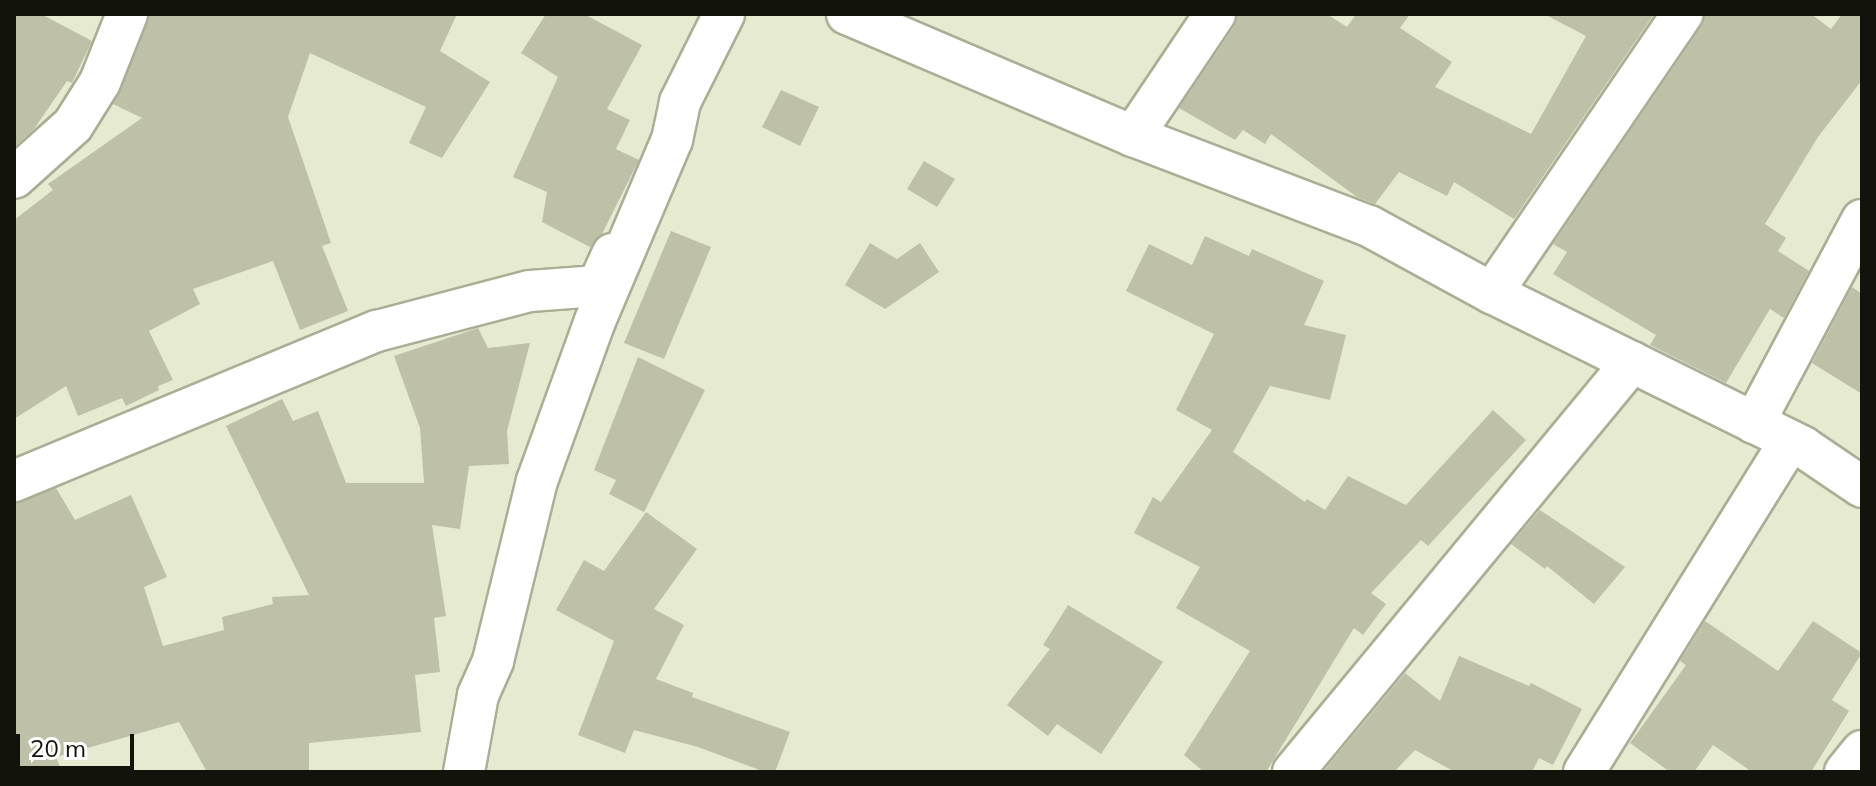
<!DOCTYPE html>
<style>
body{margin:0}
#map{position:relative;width:1876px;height:786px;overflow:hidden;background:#e6ead0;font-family:Mulish,sans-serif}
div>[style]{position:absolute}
.building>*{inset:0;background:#bec1a8}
.roads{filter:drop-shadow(2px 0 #abae95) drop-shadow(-2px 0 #abae95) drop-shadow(0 2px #abae95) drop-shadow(0 -2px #abae95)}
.minor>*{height:40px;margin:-20px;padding:0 20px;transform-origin:20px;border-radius:20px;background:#fff}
span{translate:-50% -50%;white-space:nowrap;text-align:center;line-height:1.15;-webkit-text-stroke:7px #fff;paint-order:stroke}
.frame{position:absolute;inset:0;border:16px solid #12130a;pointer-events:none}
.scale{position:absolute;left:16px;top:734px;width:118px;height:36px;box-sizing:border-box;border:4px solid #12130a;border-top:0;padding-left:10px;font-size:24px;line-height:28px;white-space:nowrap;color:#12130a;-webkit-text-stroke:6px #fff;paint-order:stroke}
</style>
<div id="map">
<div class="building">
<div style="clip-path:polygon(14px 14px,41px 14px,92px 41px,72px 83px,67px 81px,34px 129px,14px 147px)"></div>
<div style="clip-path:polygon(149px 14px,457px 14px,440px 51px,490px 82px,442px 158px,409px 143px,426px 107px,310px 53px,288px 117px,331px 243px,322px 246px,348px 311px,300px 330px,273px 261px,193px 289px,200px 304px,149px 331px,173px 380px,158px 386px,159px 390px,126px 406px,122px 398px,78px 416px,66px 386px,14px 419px,14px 220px,53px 190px,48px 184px,142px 118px,113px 104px)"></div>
<div style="clip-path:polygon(546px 14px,584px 14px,642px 45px,607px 109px,630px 120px,616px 149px,639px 160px,602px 234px,590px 247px,542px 222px,547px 192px,513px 177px,558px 77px,521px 53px)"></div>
<div style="clip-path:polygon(1238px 14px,1327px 14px,1347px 27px,1356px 14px,1410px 14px,1400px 28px,1452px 62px,1435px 87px,1531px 134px,1586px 36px,1544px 14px,1654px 14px,1514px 219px,1454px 182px,1447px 196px,1399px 172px,1375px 204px,1357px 197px,1271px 134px,1265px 144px,1243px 130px,1235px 140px,1179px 108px,1234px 27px)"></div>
<div style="clip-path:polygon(1705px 14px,1811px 14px,1831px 29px,1842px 14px,1862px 14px,1862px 80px,1818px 137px,1765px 224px,1786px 238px,1778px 251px,1809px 271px,1784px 318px,1770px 309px,1726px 383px,1650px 345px,1656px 335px,1553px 274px,1567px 252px,1553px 244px,1701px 27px)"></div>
<div style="clip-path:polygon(781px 90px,819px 107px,800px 146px,762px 127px)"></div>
<div style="clip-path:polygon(924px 161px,955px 179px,937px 207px,907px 189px)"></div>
<div style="clip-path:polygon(671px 231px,711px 247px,664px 359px,624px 343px)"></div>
<div style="clip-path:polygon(1205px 236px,1249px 256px,1252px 249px,1324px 281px,1304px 325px,1346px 335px,1330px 400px,1270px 386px,1233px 452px,1305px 502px,1307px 499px,1325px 510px,1348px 476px,1406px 505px,1493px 410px,1526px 440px,1428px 546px,1421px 540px,1371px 593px,1386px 604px,1363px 635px,1354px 628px,1266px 772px,1204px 772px,1184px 755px,1250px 651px,1176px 608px,1200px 567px,1134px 533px,1153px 497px,1161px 502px,1212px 430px,1176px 410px,1214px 334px,1126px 291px,1149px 244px,1192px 265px)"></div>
<div style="clip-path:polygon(870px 243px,897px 259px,920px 243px,939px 272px,885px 309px,845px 285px)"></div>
<div style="clip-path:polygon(1852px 287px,1862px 294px,1862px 394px,1812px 363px)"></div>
<div style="clip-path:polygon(478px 328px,488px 348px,530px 343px,507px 431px,509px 464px,469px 466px,460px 529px,432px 525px,446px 616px,434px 618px,440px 672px,415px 675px,421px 732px,309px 743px,309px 772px,207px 772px,179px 722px,56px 757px,62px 772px,14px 772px,14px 504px,56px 488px,75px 520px,131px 495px,167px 577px,144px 587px,163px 646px,224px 630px,222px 617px,273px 604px,272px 597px,309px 595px,226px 426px,282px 399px,293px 421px,318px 411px,346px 483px,424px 483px,420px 428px,394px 356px)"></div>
<div style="clip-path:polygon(638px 357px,705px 390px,644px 512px,609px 494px,616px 480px,594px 470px)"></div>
<div style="clip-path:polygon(1540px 510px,1625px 567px,1594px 604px,1547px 566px,1545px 569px,1511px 544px)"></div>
<div style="clip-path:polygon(646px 512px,697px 549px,654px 609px,684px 625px,656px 679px,693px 693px,692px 697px,790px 732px,775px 772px,765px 772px,698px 747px,634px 730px,625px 753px,578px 735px,614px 641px,556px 610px,584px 560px,604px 571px)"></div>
<div style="clip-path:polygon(1068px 605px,1163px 662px,1101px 754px,1057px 724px,1048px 736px,1007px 705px,1050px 649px,1043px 645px)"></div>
<div style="clip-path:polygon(1705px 621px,1778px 671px,1813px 621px,1862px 653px,1832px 700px,1849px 711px,1811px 772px,1752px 772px,1713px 745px,1694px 772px,1670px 772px,1630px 743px,1686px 665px,1680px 661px)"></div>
<div style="clip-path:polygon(1459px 656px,1529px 686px,1531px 683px,1582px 709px,1553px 765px,1539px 758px,1532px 772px,1455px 772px,1415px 750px,1394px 772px,1323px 772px,1405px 673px,1440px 701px)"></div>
</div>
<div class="roads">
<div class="minor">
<div style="left:847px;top:14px;width:311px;rotate:23.1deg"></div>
<div style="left:1133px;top:136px;width:253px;rotate:20.9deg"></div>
<div style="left:1369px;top:226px;width:140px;rotate:28.6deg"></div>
<div style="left:1492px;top:293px;width:347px;rotate:26.3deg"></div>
<div style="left:1803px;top:447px;width:71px;rotate:34.1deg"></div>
<div style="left:1133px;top:136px;width:147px;rotate:-56.1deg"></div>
<div style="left:14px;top:178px;width:79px;rotate:-41.9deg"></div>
<div style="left:73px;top:125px;width:51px;rotate:-57.9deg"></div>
<div style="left:100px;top:82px;width:73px;rotate:-68.3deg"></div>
<div style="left:1492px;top:293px;width:338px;rotate:-55.7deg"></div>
<div style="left:1754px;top:423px;width:230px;rotate:-62deg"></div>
<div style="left:14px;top:481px;width:393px;rotate:-22.5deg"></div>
<div style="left:377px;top:331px;width:158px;rotate:-14.7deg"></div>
<div style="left:530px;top:291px;width:68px;rotate:-4.2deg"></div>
<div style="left:598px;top:286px;width:35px;rotate:-66deg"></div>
<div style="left:464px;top:772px;width:78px;rotate:-79.7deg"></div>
<div style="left:478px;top:695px;width:37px;rotate:-66deg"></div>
<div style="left:493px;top:661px;width:185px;rotate:-76.3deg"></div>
<div style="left:537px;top:481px;width:170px;rotate:-70.1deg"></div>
<div style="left:595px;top:321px;width:197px;rotate:-67deg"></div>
<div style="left:672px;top:140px;width:39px;rotate:-78deg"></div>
<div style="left:680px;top:102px;width:98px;rotate:-63.4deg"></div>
<div style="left:1293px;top:772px;width:532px;rotate:-50.42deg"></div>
<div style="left:1584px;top:772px;width:390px;rotate:-58.1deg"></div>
<div style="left:1845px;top:772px;width:27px;rotate:-51deg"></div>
</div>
</div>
<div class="frame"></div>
<div class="scale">20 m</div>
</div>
